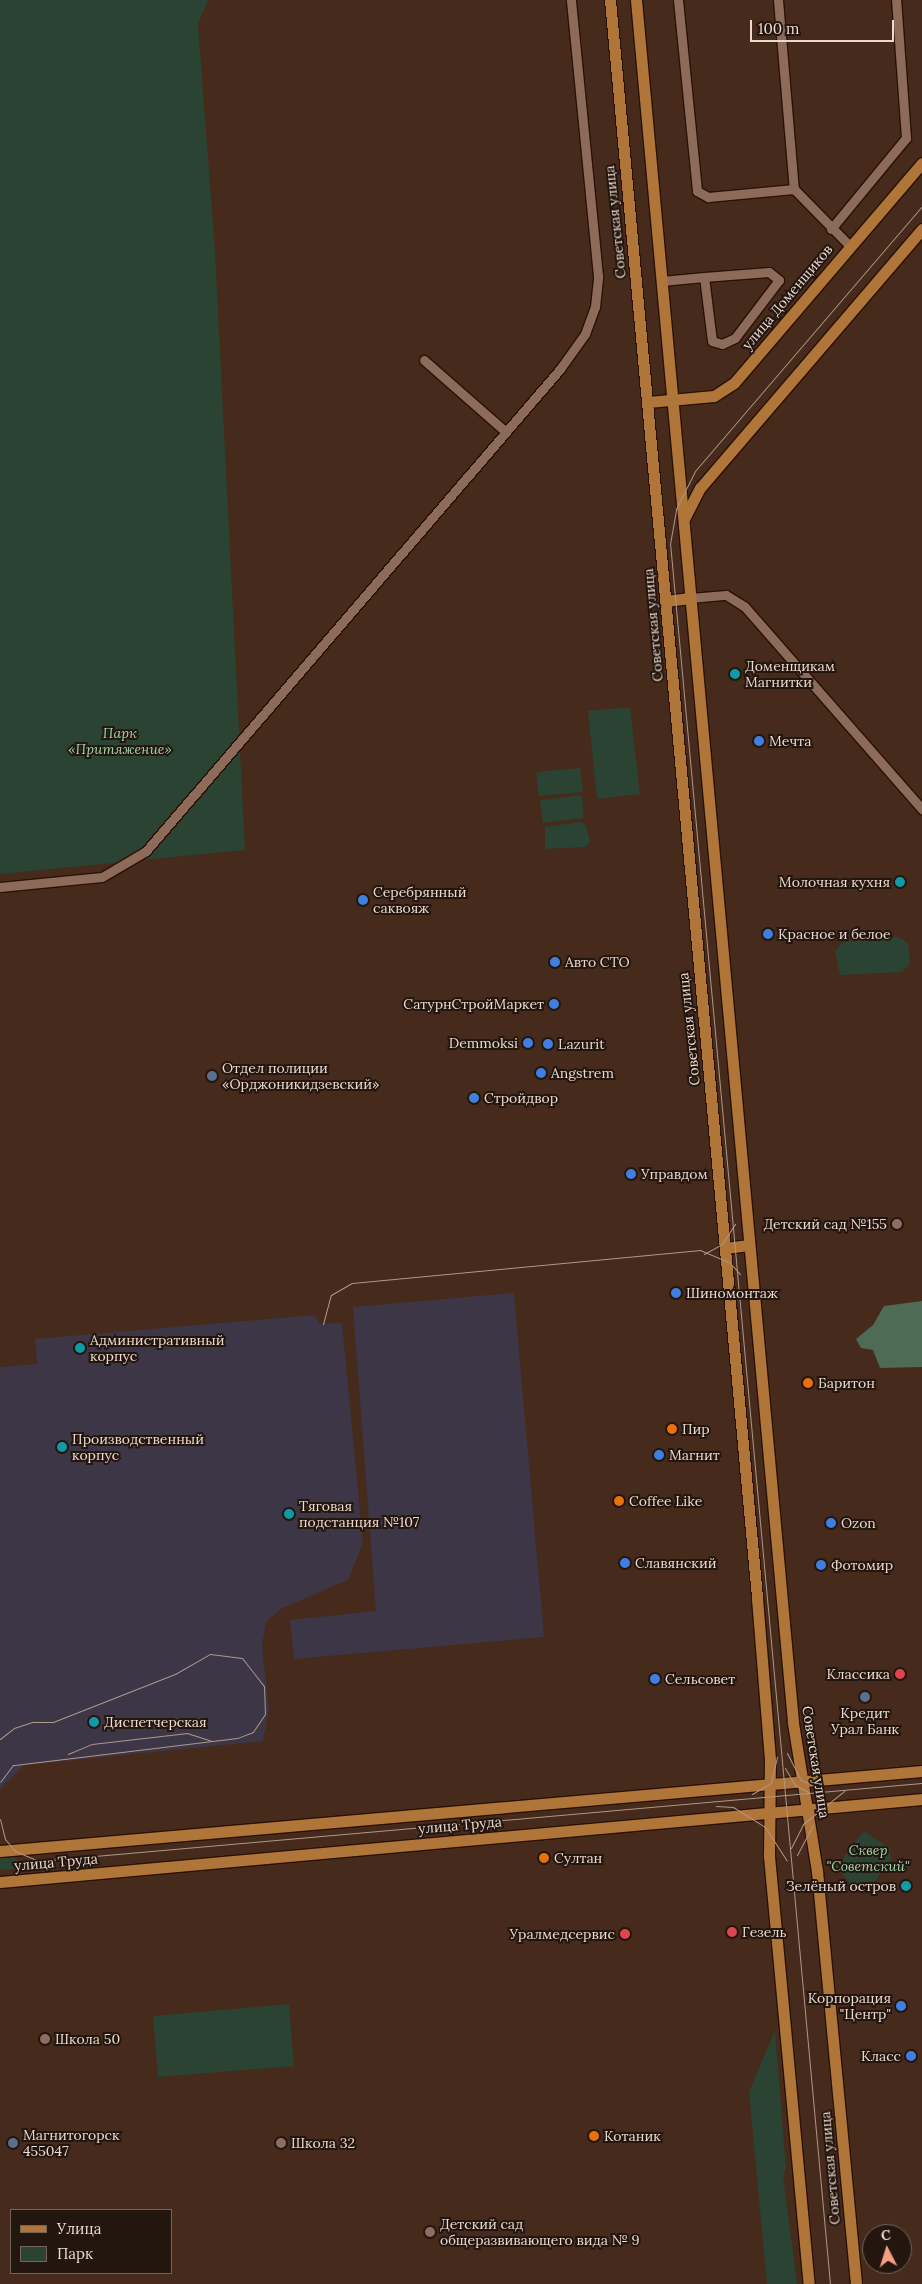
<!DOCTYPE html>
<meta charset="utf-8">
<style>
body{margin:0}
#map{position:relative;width:922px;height:2284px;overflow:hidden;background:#462a1b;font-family:Lora,serif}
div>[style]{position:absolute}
.industrial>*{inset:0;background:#3d3646}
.green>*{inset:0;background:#2b4332}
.forest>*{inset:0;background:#4d6b55}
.roads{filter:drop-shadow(1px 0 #2b1104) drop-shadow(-1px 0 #2b1104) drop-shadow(0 1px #2b1104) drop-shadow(0 -1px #2b1104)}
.minor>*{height:9px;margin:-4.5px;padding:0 4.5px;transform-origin:4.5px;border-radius:4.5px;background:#8d6b5b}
.major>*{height:11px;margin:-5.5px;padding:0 5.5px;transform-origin:5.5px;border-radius:5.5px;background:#af7539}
.tram>*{height:1px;margin:-0.5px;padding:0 0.5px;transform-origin:0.5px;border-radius:0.5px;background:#ae988c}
.dots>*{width:14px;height:14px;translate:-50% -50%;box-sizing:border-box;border:2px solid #23160f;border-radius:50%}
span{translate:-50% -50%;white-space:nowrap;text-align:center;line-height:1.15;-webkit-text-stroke:4px #23160f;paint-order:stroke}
.street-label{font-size:14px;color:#ecd9d0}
.poi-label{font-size:14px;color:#ecd9d0}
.left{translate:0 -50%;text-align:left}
.right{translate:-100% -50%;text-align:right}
.park-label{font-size:14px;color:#9ed4ac;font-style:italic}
.legend{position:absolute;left:10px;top:2209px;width:162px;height:65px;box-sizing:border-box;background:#23160f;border:1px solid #73645c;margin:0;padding:6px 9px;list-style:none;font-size:15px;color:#ecd9d0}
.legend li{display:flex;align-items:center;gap:10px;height:25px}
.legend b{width:25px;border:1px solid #73645c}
.north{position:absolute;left:862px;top:2224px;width:50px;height:50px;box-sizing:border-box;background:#23160f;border:1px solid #73645c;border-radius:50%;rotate:355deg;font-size:14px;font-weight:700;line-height:20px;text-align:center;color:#ecd9d0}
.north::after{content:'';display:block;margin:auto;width:18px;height:22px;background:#f39f84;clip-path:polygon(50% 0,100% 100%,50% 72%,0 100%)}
.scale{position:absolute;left:750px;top:20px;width:144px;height:22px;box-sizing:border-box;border:2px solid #ecd9d0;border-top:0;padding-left:6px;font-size:15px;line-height:18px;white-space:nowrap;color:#ecd9d0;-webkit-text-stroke:4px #23160f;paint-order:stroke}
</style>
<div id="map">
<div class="industrial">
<div style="clip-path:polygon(514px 1293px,544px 1637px,294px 1659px,290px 1620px,376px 1611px,353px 1307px)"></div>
<div style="clip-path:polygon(315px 1315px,320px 1324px,342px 1323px,363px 1543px,348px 1580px,282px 1608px,266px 1622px,262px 1646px,269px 1709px,263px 1741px,24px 1765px,0 1789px,0 1367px,37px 1364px,35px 1339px)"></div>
</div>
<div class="green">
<div style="clip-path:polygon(0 0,208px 0,198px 24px,215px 252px,245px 850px,0 874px)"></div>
<div style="clip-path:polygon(630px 707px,640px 794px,597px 799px,588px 711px)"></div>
<div style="clip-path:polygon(580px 768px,583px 792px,539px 796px,536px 772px)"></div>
<div style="clip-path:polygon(582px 795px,584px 818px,543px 823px,540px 800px)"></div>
<div style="clip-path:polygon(580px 822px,586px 825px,590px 841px,586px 847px,545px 849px,545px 827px)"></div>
<div style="clip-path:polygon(899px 937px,908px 943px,910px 963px,902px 972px,840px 975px,835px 951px,843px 942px)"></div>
<div style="clip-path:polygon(864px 1831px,890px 1848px,891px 1860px,875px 1881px,851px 1884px,836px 1867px)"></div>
<div style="clip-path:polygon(11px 1856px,22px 1863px,40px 1867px,0 1870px,0 1857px)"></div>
<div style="clip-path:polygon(289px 2004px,294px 2066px,158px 2077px,153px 2016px)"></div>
<div style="clip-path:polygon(775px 2030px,786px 2169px,783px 2175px,797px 2284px,767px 2284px,749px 2092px)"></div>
</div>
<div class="forest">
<div style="clip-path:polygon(922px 1301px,922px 1367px,880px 1368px,873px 1350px,861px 1348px,856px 1339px,873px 1325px,884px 1306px)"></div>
</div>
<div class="roads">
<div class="minor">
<div style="left:678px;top:0;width:192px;rotate:84.3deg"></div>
<div style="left:697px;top:191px;width:13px;rotate:29deg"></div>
<div style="left:708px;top:197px;width:86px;rotate:-5.3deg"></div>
<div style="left:778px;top:0;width:190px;rotate:85.2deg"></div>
<div style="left:794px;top:189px;width:80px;rotate:45.5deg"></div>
<div style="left:831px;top:229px;width:118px;rotate:-50.5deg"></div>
<div style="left:906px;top:138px;width:138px;rotate:-94.1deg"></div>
<div style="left:662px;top:281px;width:42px;rotate:-5.4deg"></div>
<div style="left:704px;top:277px;width:65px;rotate:-4.4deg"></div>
<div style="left:769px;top:272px;width:13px;rotate:39deg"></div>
<div style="left:779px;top:280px;width:73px;rotate:127.2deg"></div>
<div style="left:735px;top:338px;width:14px;rotate:155deg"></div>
<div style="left:722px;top:344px;width:10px;rotate:-163deg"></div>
<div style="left:712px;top:341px;width:64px;rotate:-97.1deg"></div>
<div style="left:424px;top:360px;width:109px;rotate:41.3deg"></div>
<div style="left:690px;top:598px;width:36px;rotate:-5deg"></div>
<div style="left:726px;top:595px;width:22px;rotate:32deg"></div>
<div style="left:745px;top:607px;width:269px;rotate:48.8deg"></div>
<div style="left:0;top:887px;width:102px;rotate:-5.6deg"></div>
<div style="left:102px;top:877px;width:51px;rotate:-30.6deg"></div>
<div style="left:146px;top:851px;width:635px;rotate:-49.34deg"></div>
<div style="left:560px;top:369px;width:43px;rotate:-54.5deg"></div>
<div style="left:585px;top:334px;width:29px;rotate:-70deg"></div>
<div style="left:595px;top:307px;width:31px;rotate:-84deg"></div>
<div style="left:598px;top:276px;width:277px;rotate:-95.6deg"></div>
</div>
<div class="major">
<div style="left:610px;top:0;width:1605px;rotate:84.74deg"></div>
<div style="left:757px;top:1598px;width:162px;rotate:85.4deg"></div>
<div style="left:770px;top:1759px;width:97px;rotate:90.6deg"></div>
<div style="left:769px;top:1856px;width:430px;rotate:84.7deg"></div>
<div style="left:636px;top:0;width:1730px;rotate:84.79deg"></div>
<div style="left:793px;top:1723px;width:150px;rotate:80.8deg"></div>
<div style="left:817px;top:1871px;width:415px;rotate:84.6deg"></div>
<div style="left:648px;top:402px;width:66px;rotate:-5.2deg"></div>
<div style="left:714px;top:396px;width:24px;rotate:-33deg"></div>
<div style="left:734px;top:383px;width:289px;rotate:-49.5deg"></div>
<div style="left:684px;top:519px;width:35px;rotate:-63deg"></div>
<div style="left:700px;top:488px;width:341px;rotate:-49.4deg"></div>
<div style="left:666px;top:601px;width:24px;rotate:-7deg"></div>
<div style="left:725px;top:1248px;width:24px;rotate:-7deg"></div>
<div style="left:0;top:1851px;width:925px;rotate:-4.96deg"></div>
<div style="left:0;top:1882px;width:926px;rotate:-5.14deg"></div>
</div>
</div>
<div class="tram">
<div style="left:704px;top:1254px;width:21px;rotate:-29deg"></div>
<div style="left:722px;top:1244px;width:24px;rotate:-57deg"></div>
<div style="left:323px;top:1324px;width:30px;rotate:-75deg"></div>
<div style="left:331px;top:1295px;width:24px;rotate:-30deg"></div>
<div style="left:352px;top:1283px;width:350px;rotate:-5.4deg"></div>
<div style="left:700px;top:1250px;width:33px;rotate:23deg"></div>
<div style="left:730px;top:1263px;width:15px;rotate:48deg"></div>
<div style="left:0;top:1739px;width:18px;rotate:-38deg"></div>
<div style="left:14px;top:1728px;width:20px;rotate:-18deg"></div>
<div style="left:33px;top:1722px;width:20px"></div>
<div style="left:53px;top:1722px;width:131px;rotate:-21.5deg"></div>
<div style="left:175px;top:1674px;width:40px;rotate:-29.7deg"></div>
<div style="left:210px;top:1654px;width:32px;rotate:7deg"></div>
<div style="left:242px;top:1658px;width:36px;rotate:52deg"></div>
<div style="left:264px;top:1686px;width:28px;rotate:88deg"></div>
<div style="left:265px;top:1714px;width:22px;rotate:124deg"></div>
<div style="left:253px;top:1732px;width:17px;rotate:159deg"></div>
<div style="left:237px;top:1738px;width:226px;rotate:173.1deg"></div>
<div style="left:13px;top:1765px;width:21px;rotate:127deg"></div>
<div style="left:787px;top:1753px;width:30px;rotate:63deg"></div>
<div style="left:801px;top:1780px;width:24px;rotate:22deg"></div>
<div style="left:68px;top:1754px;width:26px;rotate:-23deg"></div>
<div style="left:92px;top:1744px;width:96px;rotate:-6.6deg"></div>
<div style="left:187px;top:1733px;width:26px;rotate:18deg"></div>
<div style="left:785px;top:1768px;width:20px;rotate:60deg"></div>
<div style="left:795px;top:1785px;width:15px;rotate:28deg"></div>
<div style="left:752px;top:1794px;width:22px;rotate:-30deg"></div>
<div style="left:771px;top:1783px;width:27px;rotate:-77deg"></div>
<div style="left:716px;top:1806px;width:17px;rotate:3deg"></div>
<div style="left:733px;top:1807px;width:38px;rotate:32deg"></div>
<div style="left:765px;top:1827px;width:40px;rotate:57.1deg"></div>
<div style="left:0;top:1819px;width:21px;rotate:76deg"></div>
<div style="left:5px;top:1839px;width:16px;rotate:50deg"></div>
<div style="left:15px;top:1851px;width:25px;rotate:23deg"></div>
<div style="left:38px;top:1861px;width:887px;rotate:-5.04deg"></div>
<div style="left:791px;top:1848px;width:27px;rotate:-63deg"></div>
<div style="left:803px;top:1824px;width:53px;rotate:-38.8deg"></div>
<div style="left:797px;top:1855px;width:34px;rotate:-62deg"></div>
<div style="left:830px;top:2284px;width:1747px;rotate:-95.25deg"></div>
<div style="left:670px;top:544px;width:36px;rotate:-80deg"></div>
<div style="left:676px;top:509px;width:42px;rotate:-63.4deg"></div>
<div style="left:695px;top:471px;width:349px;rotate:-49.4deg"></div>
</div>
<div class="dots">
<div style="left:735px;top:674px;background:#0f9aa8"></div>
<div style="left:759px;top:741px;background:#3f7fe0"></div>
<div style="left:900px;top:882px;background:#0f9aa8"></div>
<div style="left:363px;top:900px;background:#3f7fe0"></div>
<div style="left:768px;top:934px;background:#3f7fe0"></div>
<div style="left:555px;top:962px;background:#3f7fe0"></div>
<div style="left:554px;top:1004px;background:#3f7fe0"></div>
<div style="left:528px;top:1043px;background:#3f7fe0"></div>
<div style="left:548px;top:1044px;background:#3f7fe0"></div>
<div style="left:541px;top:1073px;background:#3f7fe0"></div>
<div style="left:212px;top:1076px;background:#5c6f8a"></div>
<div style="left:474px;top:1098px;background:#3f7fe0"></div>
<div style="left:631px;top:1174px;background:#3f7fe0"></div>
<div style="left:897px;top:1224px;background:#8d6e63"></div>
<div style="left:676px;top:1293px;background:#3f7fe0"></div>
<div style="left:80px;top:1348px;background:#0f9aa8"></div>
<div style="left:808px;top:1383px;background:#e8710a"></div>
<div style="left:672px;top:1429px;background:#e8710a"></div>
<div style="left:62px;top:1447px;background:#0f9aa8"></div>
<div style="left:659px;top:1455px;background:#3f7fe0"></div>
<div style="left:619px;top:1501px;background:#e8710a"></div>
<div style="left:289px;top:1514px;background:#0f9aa8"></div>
<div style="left:831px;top:1523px;background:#3f7fe0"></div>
<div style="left:625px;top:1563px;background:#3f7fe0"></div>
<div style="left:821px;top:1565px;background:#3f7fe0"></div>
<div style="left:900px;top:1674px;background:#e0444e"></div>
<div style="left:655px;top:1679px;background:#3f7fe0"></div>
<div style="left:865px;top:1697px;background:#5c6f8a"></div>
<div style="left:94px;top:1722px;background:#0f9aa8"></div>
<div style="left:544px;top:1858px;background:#e8710a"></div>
<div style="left:906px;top:1886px;background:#0f9aa8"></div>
<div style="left:732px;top:1932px;background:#e0444e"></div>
<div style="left:625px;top:1934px;background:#e0444e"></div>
<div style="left:901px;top:2006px;background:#3f7fe0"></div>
<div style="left:45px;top:2039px;background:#8d6e63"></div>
<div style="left:911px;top:2056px;background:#3f7fe0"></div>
<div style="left:594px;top:2136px;background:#e8710a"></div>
<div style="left:13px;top:2143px;background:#5c6f8a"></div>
<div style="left:281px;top:2143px;background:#8d6e63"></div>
<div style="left:430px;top:2232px;background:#8d6e63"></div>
</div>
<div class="street-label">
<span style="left:615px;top:222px;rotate:-96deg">Советская улица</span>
<span style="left:787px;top:297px;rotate:-50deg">улица Доменщиков</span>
<span style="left:653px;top:625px;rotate:-95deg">Советская улица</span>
<span style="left:689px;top:1029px;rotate:-96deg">Советская улица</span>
<span style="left:816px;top:1762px;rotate:81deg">Советская улица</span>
<span style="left:460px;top:1825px;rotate:-5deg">улица Труда</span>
<span style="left:56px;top:1862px;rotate:-5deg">улица Труда</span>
<span style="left:830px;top:2168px;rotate:-95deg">Советская улица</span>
</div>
<div class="poi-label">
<span class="left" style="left:745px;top:674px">Доменщикам<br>Магнитки</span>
<span class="left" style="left:769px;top:741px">Мечта</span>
<span class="right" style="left:890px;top:882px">Молочная кухня</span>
<span class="left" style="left:373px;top:900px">Серебрянный<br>саквояж</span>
<span class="left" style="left:778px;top:934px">Красное и белое</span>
<span class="left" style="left:565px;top:962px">Авто СТО</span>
<span class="right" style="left:544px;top:1004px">СатурнСтройМаркет</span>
<span class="right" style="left:518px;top:1043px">Demmoksi</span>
<span class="left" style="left:558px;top:1044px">Lazurit</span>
<span class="left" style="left:222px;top:1076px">Отдел полиции<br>«Орджоникидзевский»</span>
<span class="left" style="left:551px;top:1073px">Angstrem</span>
<span class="left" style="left:484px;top:1098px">Стройдвор</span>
<span class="left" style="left:641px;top:1174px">Управдом</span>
<span class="right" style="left:887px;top:1224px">Детский сад №155</span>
<span class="left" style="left:686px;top:1293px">Шиномонтаж</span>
<span class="left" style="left:90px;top:1348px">Административный<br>корпус</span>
<span class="left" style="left:818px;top:1383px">Баритон</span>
<span class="left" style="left:682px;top:1429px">Пир</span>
<span class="left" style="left:72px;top:1447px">Производственный<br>корпус</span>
<span class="left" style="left:669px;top:1455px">Магнит</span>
<span class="left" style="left:629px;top:1501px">Coffee Like</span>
<span class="left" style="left:299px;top:1514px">Тяговая<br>подстанция №107</span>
<span class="left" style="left:841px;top:1523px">Ozon</span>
<span class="left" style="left:635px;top:1563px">Славянский</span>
<span class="left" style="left:831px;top:1565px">Фотомир</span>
<span class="right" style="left:890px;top:1674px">Классика</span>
<span class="left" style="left:665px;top:1679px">Сельсовет</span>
<span style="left:865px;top:1721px">Кредит<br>Урал Банк</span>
<span class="left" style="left:104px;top:1722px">Диспетчерская</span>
<span class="left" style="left:554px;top:1858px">Султан</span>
<span class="right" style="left:896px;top:1886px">Зелёный остров</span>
<span class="left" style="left:742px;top:1932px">Гезель</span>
<span class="right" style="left:615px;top:1934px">Уралмедсервис</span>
<span class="right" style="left:891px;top:2006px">Корпорация<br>"Центр"</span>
<span class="left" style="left:55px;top:2039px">Школа 50</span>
<span class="right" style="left:901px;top:2056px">Класс</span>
<span class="left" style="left:23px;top:2143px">Магнитогорск<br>455047</span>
<span class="left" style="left:604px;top:2136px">Котаник</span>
<span class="left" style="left:291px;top:2143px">Школа 32</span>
<span class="left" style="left:440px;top:2232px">Детский сад<br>общеразвивающего вида № 9</span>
</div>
<div class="park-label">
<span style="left:120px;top:741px">Парк<br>«Притяжение»</span>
<span style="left:868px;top:1858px">Сквер<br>"Советский"</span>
</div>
<ul class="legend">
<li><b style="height:6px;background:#af7539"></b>Улица</li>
<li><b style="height:14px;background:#2b4332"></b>Парк</li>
</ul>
<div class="north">С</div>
<div class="scale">100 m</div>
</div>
